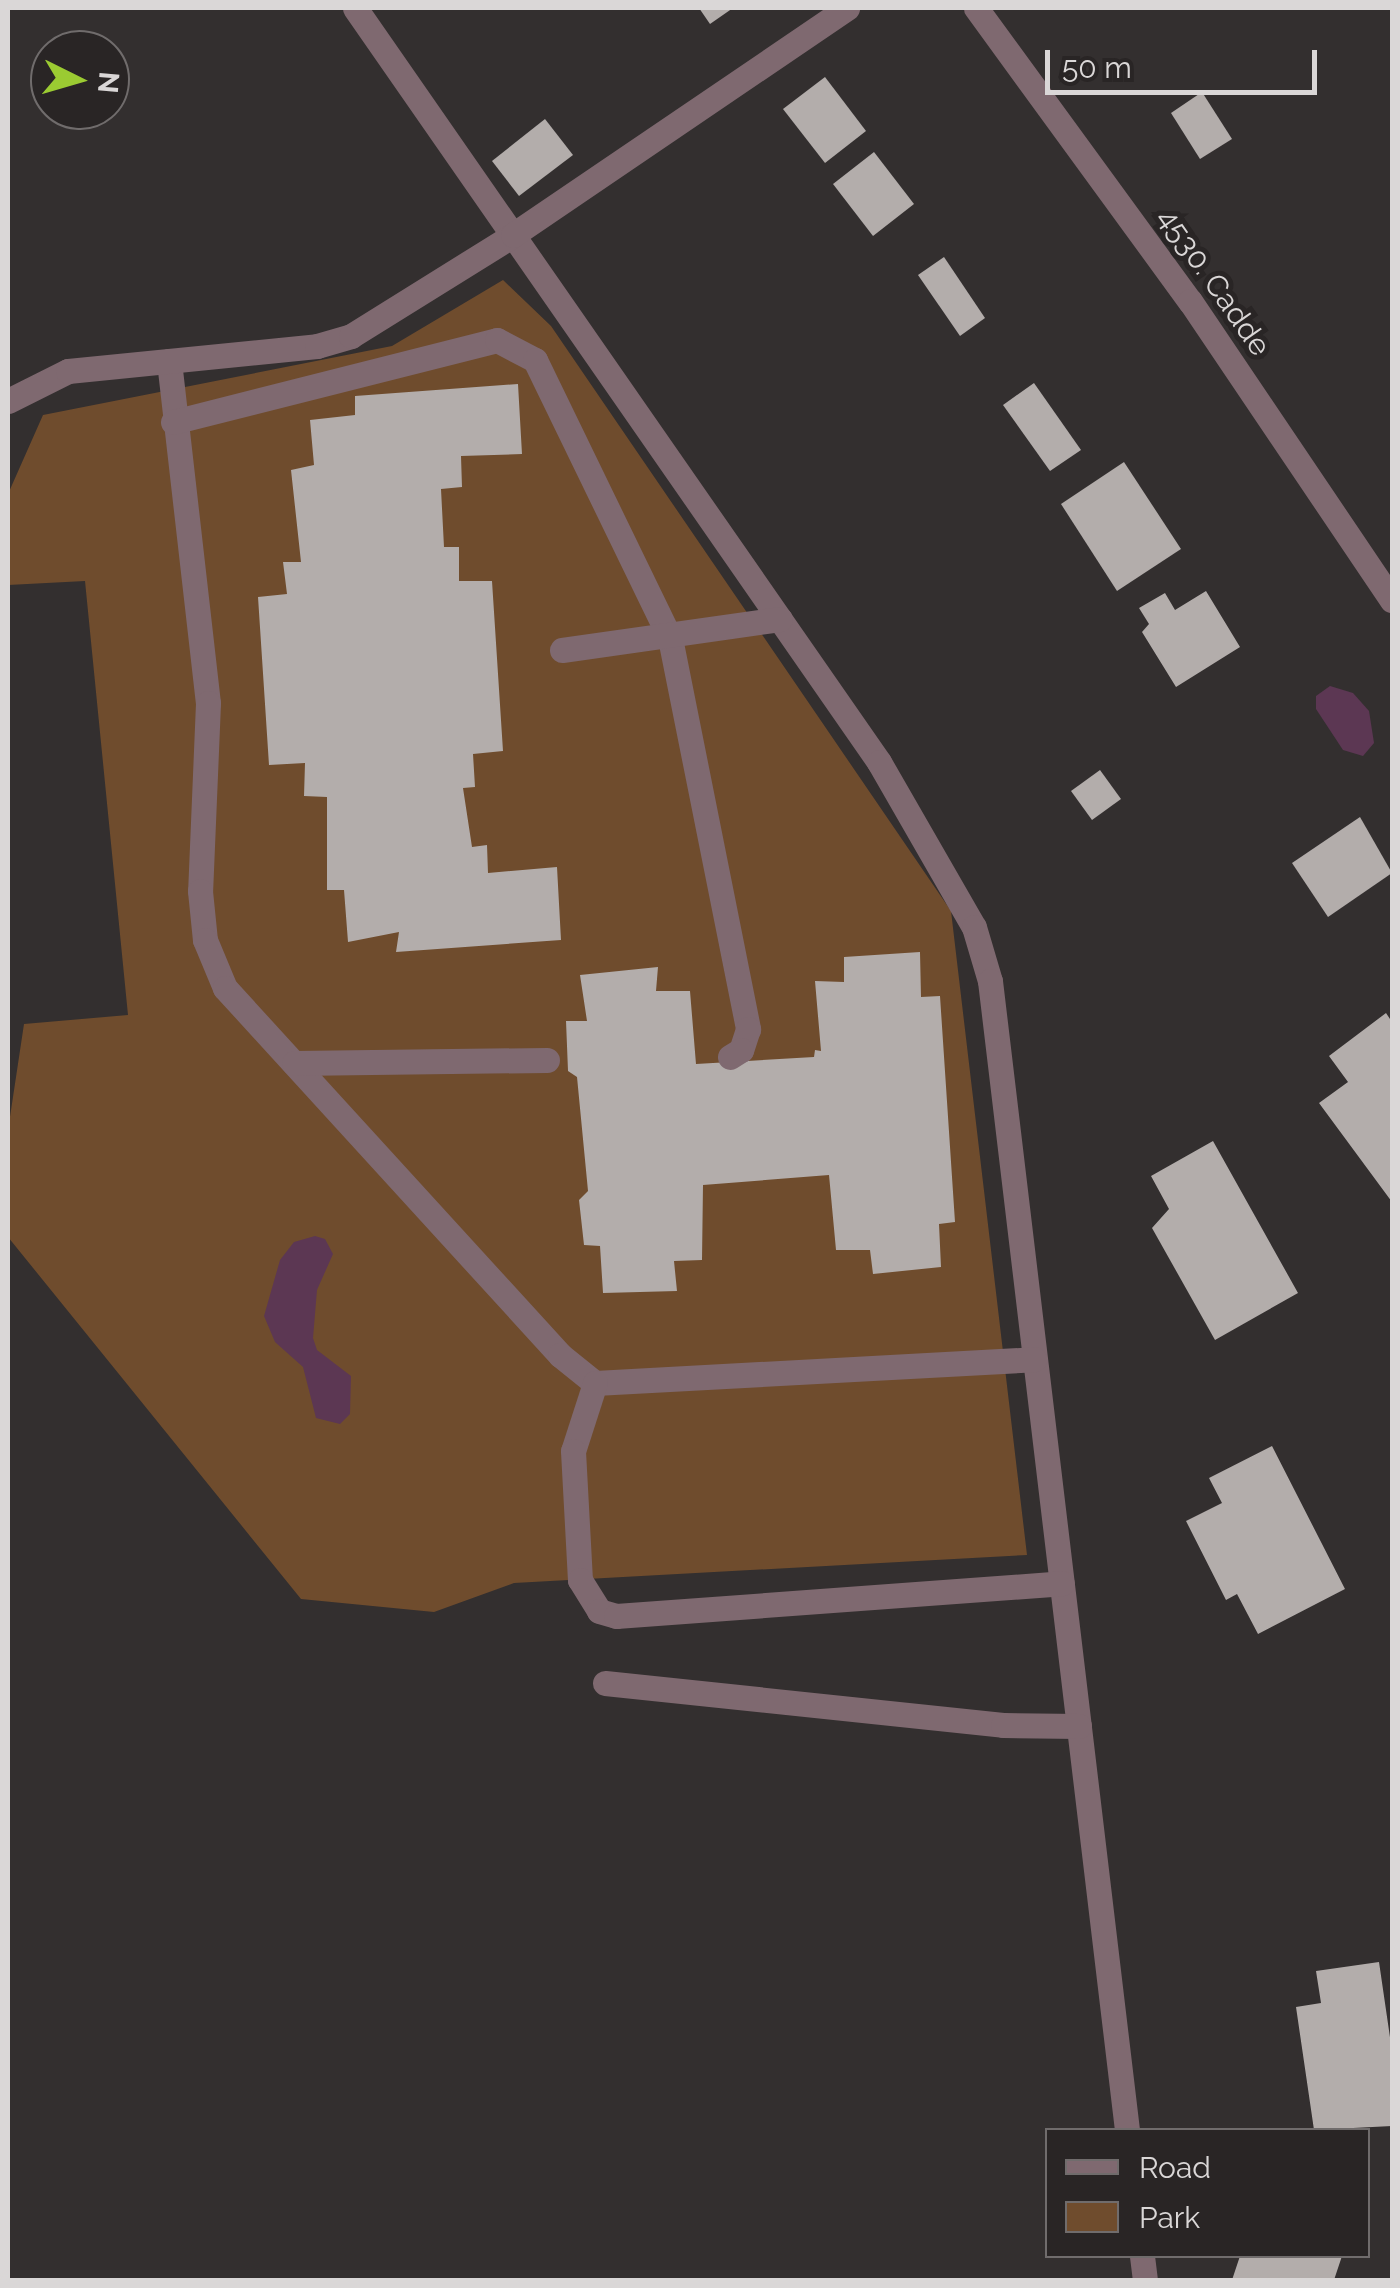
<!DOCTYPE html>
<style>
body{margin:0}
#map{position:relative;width:1400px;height:2288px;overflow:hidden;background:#332f2f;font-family:Raleway,sans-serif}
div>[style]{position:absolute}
.green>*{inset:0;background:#6f4c2d}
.water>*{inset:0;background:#5c3753}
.building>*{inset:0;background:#b3adab}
.minor>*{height:25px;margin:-12.5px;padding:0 12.5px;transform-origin:12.5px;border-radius:12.5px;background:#7f6970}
span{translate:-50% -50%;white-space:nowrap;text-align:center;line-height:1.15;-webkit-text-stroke:10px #292525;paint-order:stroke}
.street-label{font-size:30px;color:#dad7d7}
.frame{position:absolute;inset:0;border:10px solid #dad7d7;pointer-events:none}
.legend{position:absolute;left:1045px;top:2128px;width:325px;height:130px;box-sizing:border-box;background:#292525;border:2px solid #706c6c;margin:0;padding:12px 18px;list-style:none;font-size:30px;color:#dad7d7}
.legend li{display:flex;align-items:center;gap:20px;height:50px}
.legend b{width:50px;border:2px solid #706c6c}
.north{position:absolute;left:30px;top:30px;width:100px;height:100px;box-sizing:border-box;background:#292525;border:2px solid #706c6c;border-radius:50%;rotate:95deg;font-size:28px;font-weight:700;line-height:40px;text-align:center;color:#dad7d7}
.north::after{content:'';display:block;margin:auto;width:35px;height:45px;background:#9bcb32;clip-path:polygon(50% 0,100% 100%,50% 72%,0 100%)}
.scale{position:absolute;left:1045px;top:50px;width:272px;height:45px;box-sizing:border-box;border:5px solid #dad7d7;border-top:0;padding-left:12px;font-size:30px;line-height:35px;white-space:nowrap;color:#dad7d7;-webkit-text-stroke:8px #292525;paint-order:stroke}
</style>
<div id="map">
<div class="green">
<div style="clip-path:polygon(503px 280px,551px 326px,951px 911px,1027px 1555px,514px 1583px,434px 1612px,301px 1599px,8px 1237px,8px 1130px,24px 1024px,128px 1015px,85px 581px,8px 585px,8px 494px,43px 415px,392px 346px)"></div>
</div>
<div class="water">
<div style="clip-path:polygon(1330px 686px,1353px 693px,1369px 711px,1374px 743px,1363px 756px,1343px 750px,1316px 709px,1316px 696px)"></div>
<div style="clip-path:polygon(315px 1236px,325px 1239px,333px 1254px,317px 1290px,313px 1338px,317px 1350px,351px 1376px,350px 1414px,340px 1424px,316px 1418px,303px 1367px,275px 1342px,264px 1316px,280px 1260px,294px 1242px)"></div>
</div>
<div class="building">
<div style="clip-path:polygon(699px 8px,733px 8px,710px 24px)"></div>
<div style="clip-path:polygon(825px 77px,866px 131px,825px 163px,783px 109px)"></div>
<div style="clip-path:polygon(1202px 92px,1232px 139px,1200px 159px,1171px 113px)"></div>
<div style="clip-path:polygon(545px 119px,573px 155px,519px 196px,492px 161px)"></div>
<div style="clip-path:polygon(874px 152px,914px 204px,873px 236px,833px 184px)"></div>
<div style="clip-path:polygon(944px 257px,985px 318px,960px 336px,918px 275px)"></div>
<div style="clip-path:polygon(1034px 383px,1081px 450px,1050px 471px,1003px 405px)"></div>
<div style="clip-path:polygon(518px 384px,522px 454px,461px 456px,462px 487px,441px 489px,444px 547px,459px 547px,459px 581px,492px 581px,503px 751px,473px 754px,475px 787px,463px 788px,472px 847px,487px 845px,488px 873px,557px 867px,561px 940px,396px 952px,399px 932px,348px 942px,344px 890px,327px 890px,327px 797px,304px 796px,305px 763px,269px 765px,258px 597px,287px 594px,283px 562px,301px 562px,291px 470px,314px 465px,310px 420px,355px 415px,355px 396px)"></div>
<div style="clip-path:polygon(1124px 462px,1181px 549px,1117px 591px,1061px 504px)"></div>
<div style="clip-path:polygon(1206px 591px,1240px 647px,1176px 687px,1142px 632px,1149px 624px,1139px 608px,1165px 593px,1175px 610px)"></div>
<div style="clip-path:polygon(1100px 770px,1121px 799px,1092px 820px,1071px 791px)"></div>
<div style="clip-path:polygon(1360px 817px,1392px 873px,1328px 917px,1292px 863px)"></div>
<div style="clip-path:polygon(920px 952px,921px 997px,940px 996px,955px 1222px,939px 1224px,941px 1267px,873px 1274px,870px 1250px,836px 1250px,829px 1175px,703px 1185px,702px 1260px,674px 1261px,677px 1291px,603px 1293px,600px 1246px,584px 1245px,579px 1200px,588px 1191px,577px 1077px,568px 1071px,566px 1021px,587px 1021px,580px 975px,658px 967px,656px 991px,690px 991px,696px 1064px,814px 1057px,815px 1050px,821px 1051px,815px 981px,844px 982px,844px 957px)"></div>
<div style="clip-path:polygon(1386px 1013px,1392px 1022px,1392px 1202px,1319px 1103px,1348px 1082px,1329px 1056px)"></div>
<div style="clip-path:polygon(1213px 1141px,1298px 1293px,1215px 1340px,1152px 1228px,1169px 1209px,1151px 1176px)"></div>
<div style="clip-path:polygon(1272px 1446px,1345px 1589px,1258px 1634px,1237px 1594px,1226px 1600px,1186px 1521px,1222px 1503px,1209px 1478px)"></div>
<div style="clip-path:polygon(1379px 1962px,1392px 2051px,1392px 2126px,1314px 2130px,1296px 2007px,1321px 2003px,1316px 1971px)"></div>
<div style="clip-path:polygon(1240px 2256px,1342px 2256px,1334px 2280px,1232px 2280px)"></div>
</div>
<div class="minor">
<div style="left:355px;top:8px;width:918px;rotate:55.2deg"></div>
<div style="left:879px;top:762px;width:190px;rotate:60.1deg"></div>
<div style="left:974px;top:927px;width:56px;rotate:73.5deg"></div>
<div style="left:990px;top:981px;width:1157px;rotate:83.2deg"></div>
<div style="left:976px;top:8px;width:363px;rotate:53.9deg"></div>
<div style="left:1190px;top:301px;width:361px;rotate:56deg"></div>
<div style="left:169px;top:361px;width:344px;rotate:83.5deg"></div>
<div style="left:208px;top:703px;width:188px;rotate:92.4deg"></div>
<div style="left:200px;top:891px;width:49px;rotate:84.2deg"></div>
<div style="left:205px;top:940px;width:52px;rotate:67.4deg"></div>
<div style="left:225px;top:988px;width:497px;rotate:47.6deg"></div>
<div style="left:560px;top:1355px;width:45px;rotate:38.7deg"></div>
<div style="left:595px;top:1383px;width:440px;rotate:-3.1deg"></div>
<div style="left:8px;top:401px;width:67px;rotate:-26.6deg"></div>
<div style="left:68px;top:371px;width:250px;rotate:-5.7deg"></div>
<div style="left:317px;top:346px;width:35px;rotate:-16deg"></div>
<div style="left:351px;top:336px;width:191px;rotate:-31.9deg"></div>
<div style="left:513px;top:235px;width:404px;rotate:-34.2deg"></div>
<div style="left:173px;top:422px;width:334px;rotate:-14.2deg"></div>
<div style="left:497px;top:340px;width:43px;rotate:27.8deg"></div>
<div style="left:535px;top:360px;width:309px;rotate:64.1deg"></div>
<div style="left:670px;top:638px;width:399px;rotate:78.7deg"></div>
<div style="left:748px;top:1029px;width:22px;rotate:108deg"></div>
<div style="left:741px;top:1050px;width:13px;rotate:148deg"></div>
<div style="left:562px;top:650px;width:220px;rotate:-8.1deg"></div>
<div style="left:294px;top:1063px;width:253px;rotate:-0.7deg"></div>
<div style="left:595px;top:1383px;width:71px;rotate:107.9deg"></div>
<div style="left:573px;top:1451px;width:129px;rotate:86.9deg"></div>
<div style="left:580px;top:1580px;width:36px;rotate:58deg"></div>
<div style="left:599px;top:1611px;width:18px;rotate:16deg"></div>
<div style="left:616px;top:1616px;width:447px;rotate:-4.2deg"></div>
<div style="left:605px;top:1683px;width:400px;rotate:6deg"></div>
<div style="left:1003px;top:1725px;width:76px;rotate:0.8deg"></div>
<div style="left:1142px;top:2256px;width:24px;rotate:83deg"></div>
</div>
<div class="street-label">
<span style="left:1214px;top:282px;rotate:55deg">4530. Cadde</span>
</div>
<div class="frame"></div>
<ul class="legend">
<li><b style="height:12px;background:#7f6970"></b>Road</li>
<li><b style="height:28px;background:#6f4c2d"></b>Park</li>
</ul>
<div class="north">N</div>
<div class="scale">50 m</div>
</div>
